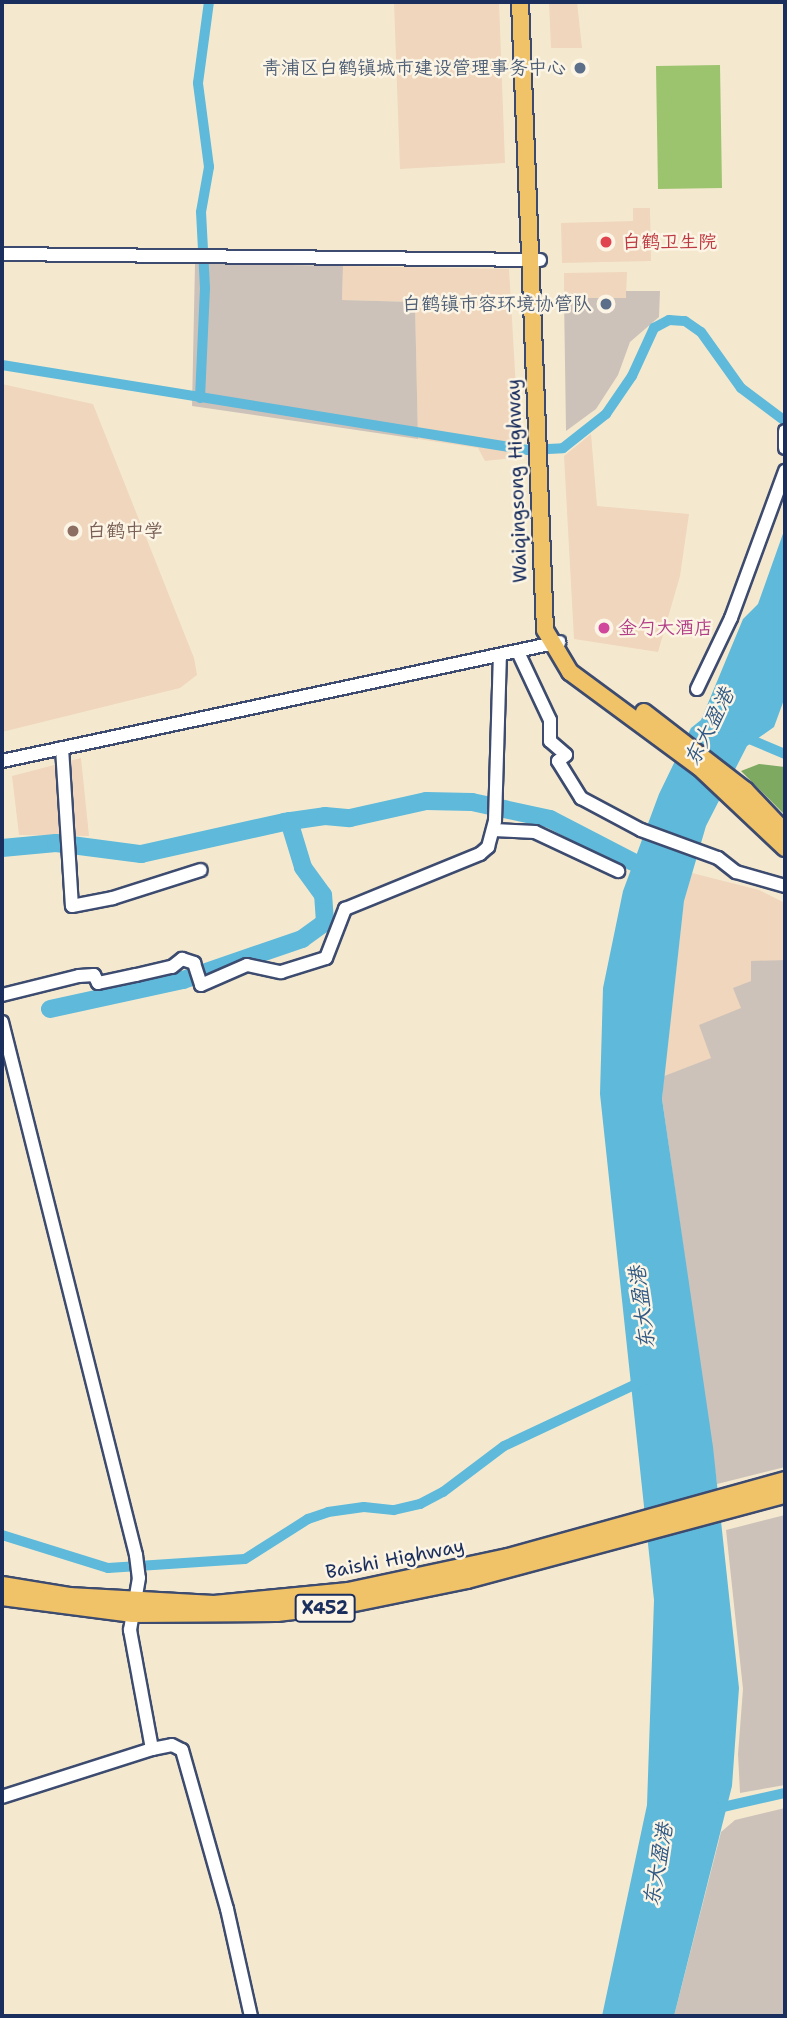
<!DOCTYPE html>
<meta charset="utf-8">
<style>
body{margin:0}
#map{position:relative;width:787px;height:2018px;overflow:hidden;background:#f4e9cf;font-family:"Shantell Sans","LXGW WenKai TC",sans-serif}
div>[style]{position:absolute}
.built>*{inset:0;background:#efd6bc}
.industrial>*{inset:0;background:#cdc2b9}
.green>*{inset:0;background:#9cc36e}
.forest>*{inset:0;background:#7da961}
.water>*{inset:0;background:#5eb9db}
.canal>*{height:10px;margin:-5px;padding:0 5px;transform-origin:5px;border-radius:5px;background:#5eb9db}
.river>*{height:18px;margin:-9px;padding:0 9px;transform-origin:9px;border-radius:9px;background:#5eb9db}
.roads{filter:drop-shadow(2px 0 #3c4b6f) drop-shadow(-2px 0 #3c4b6f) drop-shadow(0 2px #3c4b6f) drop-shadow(0 -2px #3c4b6f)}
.minor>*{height:12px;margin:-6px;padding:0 6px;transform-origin:6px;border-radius:6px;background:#fff}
.major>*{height:16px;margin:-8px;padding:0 8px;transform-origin:8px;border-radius:8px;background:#f1c369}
.dots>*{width:19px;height:19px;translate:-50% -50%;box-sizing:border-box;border:4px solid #fcf5e5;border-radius:50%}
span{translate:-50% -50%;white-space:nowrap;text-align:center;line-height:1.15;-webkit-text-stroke:5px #fcf5e5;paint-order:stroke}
.shield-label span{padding:2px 5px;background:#fcf5e5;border:2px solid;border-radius:5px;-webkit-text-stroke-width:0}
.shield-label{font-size:18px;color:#1b2f5e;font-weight:700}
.service-label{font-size:19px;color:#4e5e75}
.right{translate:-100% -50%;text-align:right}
.health-label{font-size:19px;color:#be3a42}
.left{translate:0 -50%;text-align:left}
.street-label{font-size:19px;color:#1b2f5e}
.education-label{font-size:19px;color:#785e54}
.hotel-label{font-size:19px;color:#b23c85}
.water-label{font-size:21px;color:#2f5884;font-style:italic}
.frame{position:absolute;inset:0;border:4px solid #1b2f5e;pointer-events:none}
</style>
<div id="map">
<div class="built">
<div style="clip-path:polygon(394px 2px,499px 2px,505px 163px,400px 169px)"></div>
<div style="clip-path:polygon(549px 2px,577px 2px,582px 48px,551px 48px)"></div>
<div style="clip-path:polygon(633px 208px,650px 208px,651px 261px,562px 263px,561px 223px,633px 221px)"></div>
<div style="clip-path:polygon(343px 266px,509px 269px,520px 457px,485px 461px,478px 448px,418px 439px,415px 302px,342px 300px)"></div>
<div style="clip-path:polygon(627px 272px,626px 298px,564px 298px,564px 273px)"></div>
<div style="clip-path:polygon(2px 384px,93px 404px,194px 658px,197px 675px,180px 688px,2px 732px)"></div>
<div style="clip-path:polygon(591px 434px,597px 506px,689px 514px,680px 576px,658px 652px,574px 639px,564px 456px)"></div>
<div style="clip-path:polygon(81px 758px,89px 836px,19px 835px,12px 776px)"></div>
<div style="clip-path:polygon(692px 873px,759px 890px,785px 903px,785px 960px,752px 962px,751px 981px,741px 1008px,712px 1058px,664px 1076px,684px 900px)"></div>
</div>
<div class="industrial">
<div style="clip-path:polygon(195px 263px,343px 266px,342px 300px,415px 302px,418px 439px,192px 406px)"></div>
<div style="clip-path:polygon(626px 291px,660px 291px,659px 317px,630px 342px,618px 375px,596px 409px,566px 431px,564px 298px,626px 298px)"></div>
<div style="clip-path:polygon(785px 960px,785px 1467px,717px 1484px,662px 1099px,664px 1076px,711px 1058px,699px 1025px,741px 1008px,733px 988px,751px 981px,751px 961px)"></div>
<div style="clip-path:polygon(785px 1515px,785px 1785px,740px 1793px,738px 1754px,743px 1689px,726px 1530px)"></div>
<div style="clip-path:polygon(785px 1808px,785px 2016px,674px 2016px,721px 1832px,735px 1820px)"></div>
</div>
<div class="green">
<div style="clip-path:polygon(720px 65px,722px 188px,658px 189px,656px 66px)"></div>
</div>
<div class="forest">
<div style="clip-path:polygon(759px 764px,785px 767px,785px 815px,741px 771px)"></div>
</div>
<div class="water">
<div style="clip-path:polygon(785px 528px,785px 697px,774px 727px,747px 746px,706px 826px,684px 901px,662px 1099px,713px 1447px,739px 1688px,732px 1786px,674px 2016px,602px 2016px,647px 1805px,654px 1600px,600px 1094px,603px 988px,623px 891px,659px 794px,691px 728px,701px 720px,743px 619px,758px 604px)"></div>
</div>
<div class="canal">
<div style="left:2px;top:365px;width:533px;rotate:9.18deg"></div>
<div style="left:528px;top:450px;width:35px;rotate:-3deg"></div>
<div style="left:563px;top:448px;width:55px;rotate:-38.3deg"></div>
<div style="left:606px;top:414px;width:46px;rotate:-55.6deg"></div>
<div style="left:632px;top:376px;width:53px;rotate:-65.4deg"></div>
<div style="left:654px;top:328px;width:17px;rotate:-28deg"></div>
<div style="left:669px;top:320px;width:16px;rotate:4deg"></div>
<div style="left:685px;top:321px;width:19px;rotate:35deg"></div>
<div style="left:701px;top:332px;width:69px;rotate:54.5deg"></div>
<div style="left:741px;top:388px;width:55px;rotate:36.9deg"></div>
<div style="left:200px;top:398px;width:110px;rotate:-87.4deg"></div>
<div style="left:205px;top:288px;width:76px;rotate:-93deg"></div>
<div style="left:201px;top:212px;width:46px;rotate:-79.9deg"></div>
<div style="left:209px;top:167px;width:85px;rotate:-97.5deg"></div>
<div style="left:198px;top:83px;width:82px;rotate:-82.3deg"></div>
<div style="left:742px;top:736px;width:47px;rotate:22.7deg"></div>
<div style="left:2px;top:1535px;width:111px;rotate:17.3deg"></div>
<div style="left:108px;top:1568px;width:137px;rotate:-3.8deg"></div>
<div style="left:245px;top:1559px;width:75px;rotate:-32.4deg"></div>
<div style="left:308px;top:1519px;width:21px;rotate:-19deg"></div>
<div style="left:328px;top:1512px;width:36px;rotate:-8deg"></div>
<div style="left:364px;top:1507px;width:30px;rotate:6deg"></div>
<div style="left:394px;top:1510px;width:27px;rotate:-13deg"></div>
<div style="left:420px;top:1504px;width:26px;rotate:-28deg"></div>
<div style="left:443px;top:1492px;width:76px;rotate:-37deg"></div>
<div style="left:504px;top:1446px;width:156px;rotate:-25.1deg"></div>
<div style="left:714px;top:1809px;width:73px;rotate:-12.7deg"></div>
</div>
<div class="river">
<div style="left:2px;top:848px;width:54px;rotate:-5.3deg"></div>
<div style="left:56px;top:843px;width:86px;rotate:7.4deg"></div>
<div style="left:141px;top:854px;width:147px;rotate:-12.6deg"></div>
<div style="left:284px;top:822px;width:41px;rotate:-8.3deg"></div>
<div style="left:325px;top:816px;width:25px;rotate:5deg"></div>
<div style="left:350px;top:818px;width:78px;rotate:-12.6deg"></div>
<div style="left:426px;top:801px;width:46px;rotate:1.2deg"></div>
<div style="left:472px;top:802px;width:80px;rotate:12.3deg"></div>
<div style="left:550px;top:819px;width:93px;rotate:27.4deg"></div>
<div style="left:50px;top:1009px;width:136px;rotate:-12.3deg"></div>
<div style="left:183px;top:980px;width:126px;rotate:-19deg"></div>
<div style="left:302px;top:939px;width:29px;rotate:-36deg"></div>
<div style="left:325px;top:922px;width:27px;rotate:-94deg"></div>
<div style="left:323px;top:895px;width:34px;rotate:-126deg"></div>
<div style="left:303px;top:867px;width:48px;rotate:-106.9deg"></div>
</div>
<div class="roads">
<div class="minor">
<div style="left:2px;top:254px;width:538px;rotate:0.64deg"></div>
<div style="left:785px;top:431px;width:17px;rotate:90deg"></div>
<div style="left:518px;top:652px;width:75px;rotate:64.8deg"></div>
<div style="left:550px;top:720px;width:21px;rotate:90deg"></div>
<div style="left:550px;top:741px;width:21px;rotate:41deg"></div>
<div style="left:566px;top:755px;width:10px;rotate:143deg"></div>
<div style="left:558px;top:761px;width:44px;rotate:58.1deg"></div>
<div style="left:581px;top:798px;width:68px;rotate:28.1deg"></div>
<div style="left:641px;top:830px;width:82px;rotate:20deg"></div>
<div style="left:718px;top:858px;width:23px;rotate:38deg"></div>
<div style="left:736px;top:872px;width:51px;rotate:15.9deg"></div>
<div style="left:697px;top:689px;width:79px;rotate:-64.4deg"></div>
<div style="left:731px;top:618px;width:157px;rotate:-69.8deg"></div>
<div style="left:62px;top:748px;width:158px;rotate:86.4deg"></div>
<div style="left:72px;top:906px;width:42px;rotate:-11deg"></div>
<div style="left:113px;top:898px;width:92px;rotate:-17.7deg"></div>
<div style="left:2px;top:761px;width:570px;rotate:-12.06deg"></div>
<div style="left:494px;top:830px;width:41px;rotate:2.8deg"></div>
<div style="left:535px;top:832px;width:92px;rotate:25.2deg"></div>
<div style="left:2px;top:995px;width:79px;rotate:-13.9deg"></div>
<div style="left:79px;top:976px;width:15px;rotate:-4deg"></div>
<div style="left:94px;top:975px;width:9px;rotate:63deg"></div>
<div style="left:98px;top:983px;width:39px;rotate:-12deg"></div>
<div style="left:136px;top:975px;width:37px;rotate:-13deg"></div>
<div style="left:172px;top:967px;width:13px;rotate:-39deg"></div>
<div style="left:182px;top:959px;width:13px;rotate:18deg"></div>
<div style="left:194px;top:963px;width:23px;rotate:72deg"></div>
<div style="left:201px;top:985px;width:50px;rotate:-23.5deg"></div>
<div style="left:247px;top:965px;width:35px;rotate:12deg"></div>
<div style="left:281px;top:972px;width:47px;rotate:-17.3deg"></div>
<div style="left:326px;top:958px;width:53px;rotate:-68.8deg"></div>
<div style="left:345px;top:909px;width:146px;rotate:-22.2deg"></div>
<div style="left:480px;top:854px;width:11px;rotate:-41deg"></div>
<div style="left:488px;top:847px;width:27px;rotate:-75deg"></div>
<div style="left:495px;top:821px;width:165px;rotate:-88.3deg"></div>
<div style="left:2px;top:1022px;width:550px;rotate:75.89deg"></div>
<div style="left:136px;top:1555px;width:23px;rotate:83deg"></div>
<div style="left:139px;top:1578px;width:53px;rotate:99.8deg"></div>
<div style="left:130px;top:1630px;width:121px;rotate:79.5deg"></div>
<div style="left:152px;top:1749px;width:157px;rotate:162.3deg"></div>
<div style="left:152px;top:1749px;width:20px;rotate:-11deg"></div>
<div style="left:172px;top:1745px;width:11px;rotate:27deg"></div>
<div style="left:182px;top:1750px;width:165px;rotate:74.2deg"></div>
<div style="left:227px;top:1909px;width:110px;rotate:77.4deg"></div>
</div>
<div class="major">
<div style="left:520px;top:2px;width:628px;rotate:87.72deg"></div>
<div style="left:545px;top:630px;width:49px;rotate:59.2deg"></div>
<div style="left:570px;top:672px;width:160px;rotate:36.4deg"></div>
<div style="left:699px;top:767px;width:118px;rotate:43.3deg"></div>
<div style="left:644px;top:712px;width:128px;rotate:37.7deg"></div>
<div style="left:745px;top:790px;width:58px;rotate:46.4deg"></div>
<div style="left:2px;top:1585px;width:68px;rotate:9.3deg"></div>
<div style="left:69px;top:1596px;width:145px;rotate:3.2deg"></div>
<div style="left:214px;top:1604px;width:135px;rotate:-5.5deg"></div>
<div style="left:348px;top:1591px;width:164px;rotate:-12deg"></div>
<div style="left:508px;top:1557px;width:288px;rotate:-15.5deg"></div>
<div style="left:2px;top:1597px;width:132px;rotate:7.4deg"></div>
<div style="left:133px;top:1614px;width:144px;rotate:-0.4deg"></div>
<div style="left:277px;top:1613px;width:68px;rotate:-6.7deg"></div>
<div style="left:345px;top:1605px;width:125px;rotate:-11.6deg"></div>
<div style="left:467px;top:1580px;width:329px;rotate:-15deg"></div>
</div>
</div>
<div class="dots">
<div style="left:580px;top:68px;background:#5c6f8a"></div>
<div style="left:606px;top:242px;background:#e0444e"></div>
<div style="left:606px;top:304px;background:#5c6f8a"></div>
<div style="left:73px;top:531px;background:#8d6e63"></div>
<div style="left:604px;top:628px;background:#d1479c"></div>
</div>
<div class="shield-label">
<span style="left:325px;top:1608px">X452</span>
</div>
<div class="service-label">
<span class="right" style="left:566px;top:68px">青浦区白鹤镇城市建设管理事务中心</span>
<span class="right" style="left:592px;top:304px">白鹤镇市容环境协管队</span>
</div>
<div class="health-label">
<span class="left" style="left:622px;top:242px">白鹤卫生院</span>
</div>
<div class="street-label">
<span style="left:517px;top:481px;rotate:-92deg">Waiqingsong Highway</span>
<span style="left:395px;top:1559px;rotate:-11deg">Baishi Highway</span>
</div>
<div class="education-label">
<span class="left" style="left:87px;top:531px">白鹤中学</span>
</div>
<div class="hotel-label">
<span class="left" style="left:618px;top:628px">金勺大酒店</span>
</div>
<div class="water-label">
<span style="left:709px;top:727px;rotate:-63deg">东大盈港</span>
<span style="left:642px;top:1308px;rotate:-97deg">东大盈港</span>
<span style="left:658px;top:1865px;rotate:-80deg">东大盈港</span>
</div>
<div class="frame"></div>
</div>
